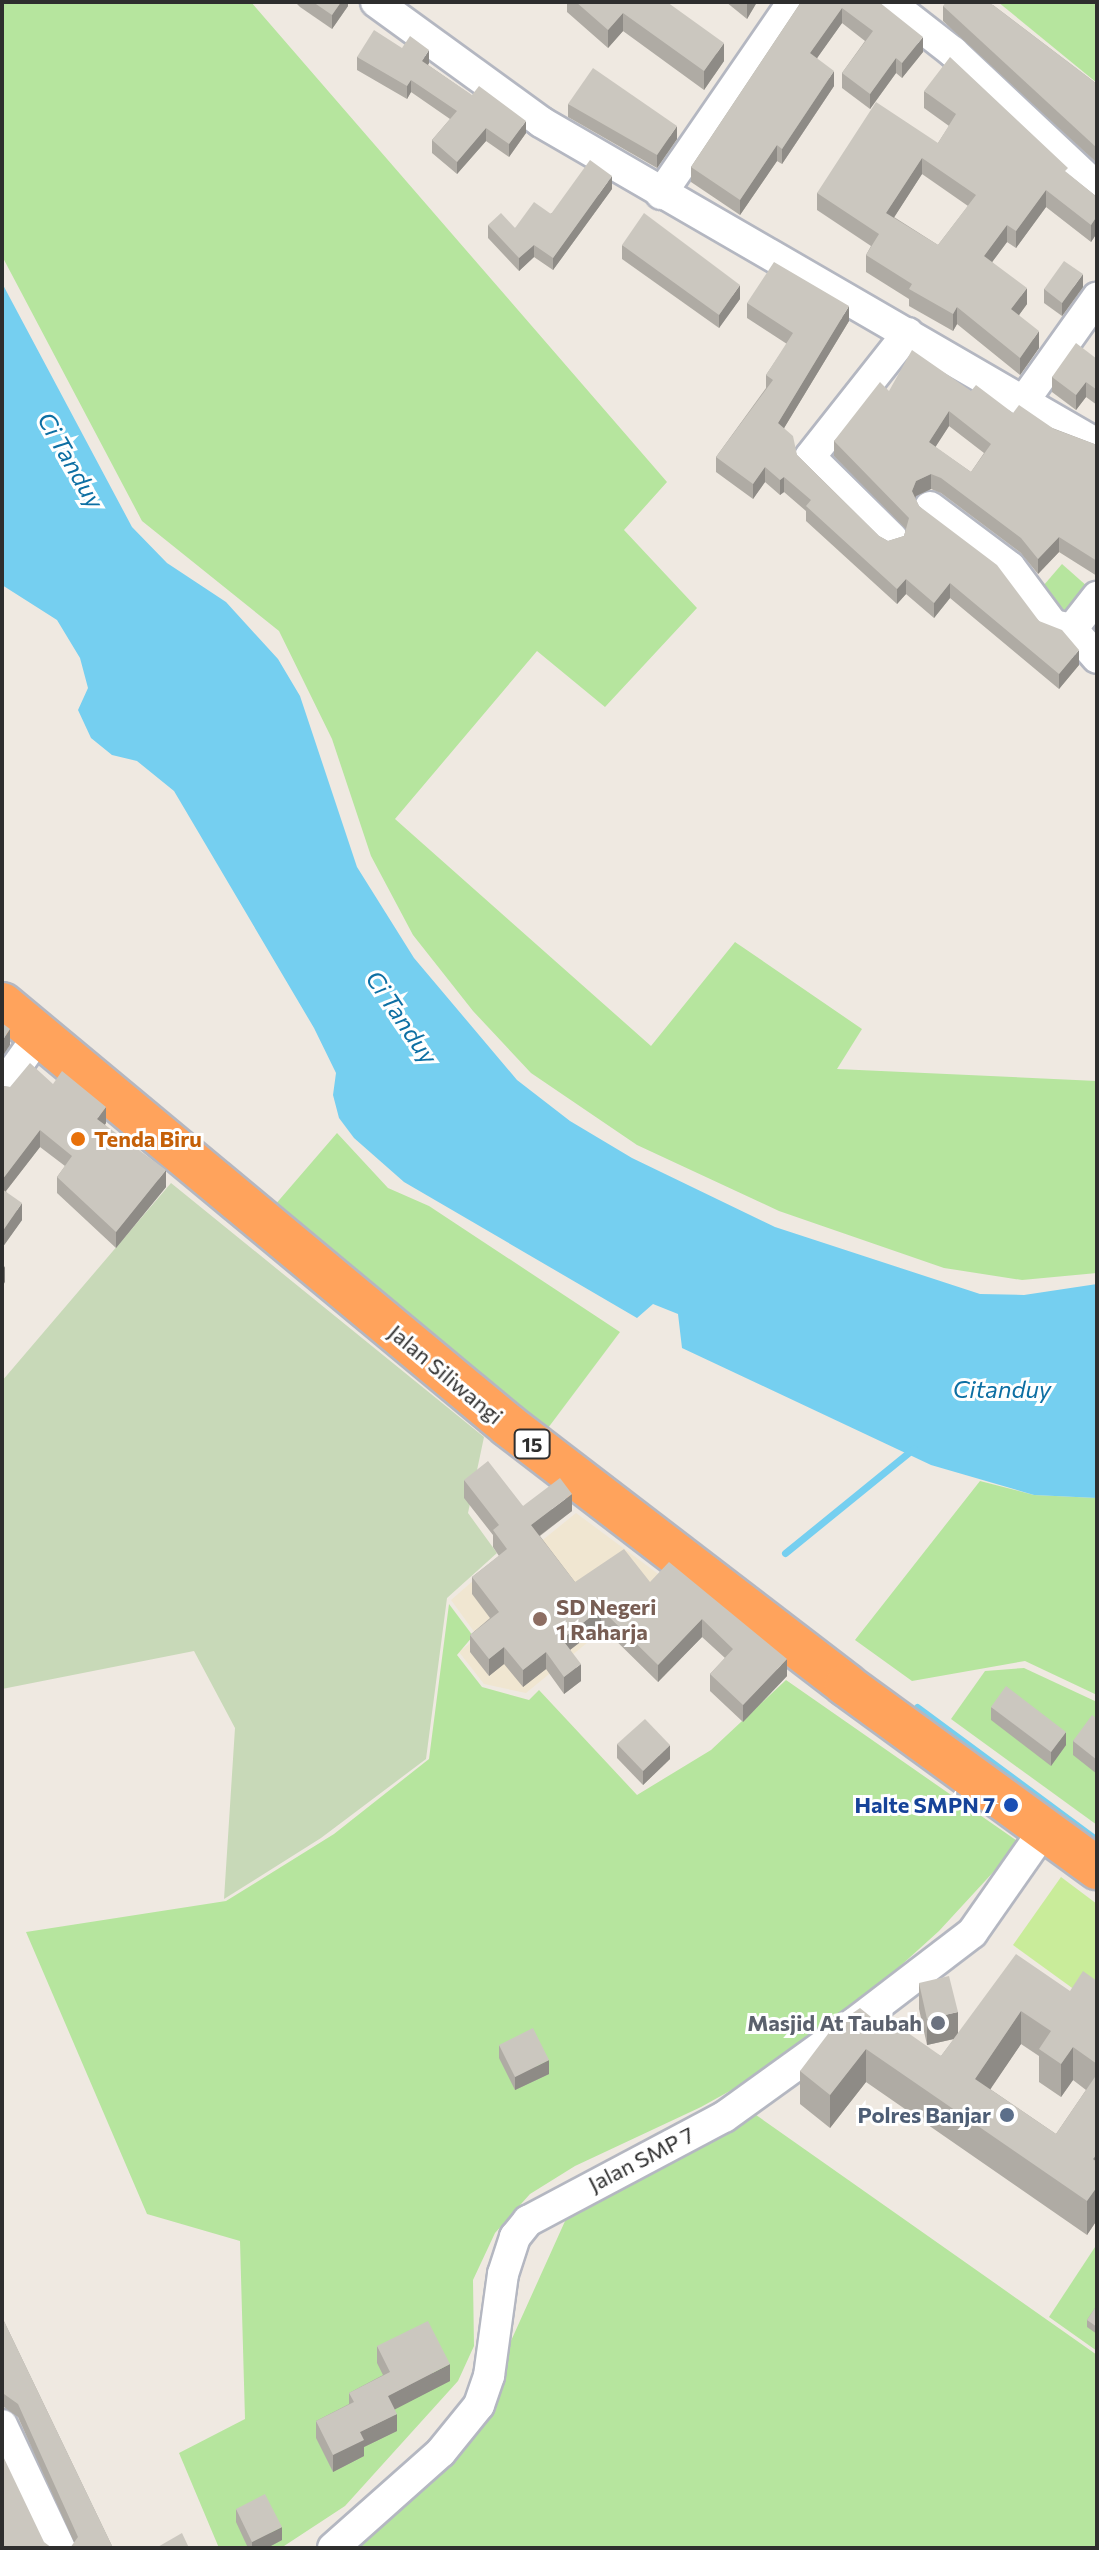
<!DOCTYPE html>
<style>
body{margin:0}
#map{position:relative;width:1099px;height:2550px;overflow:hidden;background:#efe9e1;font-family:Commissioner,sans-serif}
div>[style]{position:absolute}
.education>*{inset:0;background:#f0e6d1}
.green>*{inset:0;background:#b6e59e}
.cemetery>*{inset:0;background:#c8d9b8}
.pitch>*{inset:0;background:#c9ec9a}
.water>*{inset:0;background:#75cff0}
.stream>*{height:7px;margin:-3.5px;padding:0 3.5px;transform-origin:3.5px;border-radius:3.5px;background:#75cff0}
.roads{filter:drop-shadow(2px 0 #b4b7c1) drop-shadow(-2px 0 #b4b7c1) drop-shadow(0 2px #b4b7c1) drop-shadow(0 -2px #b4b7c1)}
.minor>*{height:30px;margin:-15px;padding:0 15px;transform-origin:15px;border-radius:15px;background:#fff}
.highway>*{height:42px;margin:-21px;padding:0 21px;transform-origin:21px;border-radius:21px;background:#ffa35c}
.wall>*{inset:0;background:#afaba4}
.shaded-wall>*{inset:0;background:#8e8b86}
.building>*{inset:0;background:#cbc7bf}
.dots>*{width:22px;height:22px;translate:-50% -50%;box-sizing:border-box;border:4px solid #fff;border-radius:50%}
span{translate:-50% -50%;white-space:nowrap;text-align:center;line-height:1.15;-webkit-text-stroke:6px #fff;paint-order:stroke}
.shield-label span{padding:2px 6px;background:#fff;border:2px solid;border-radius:6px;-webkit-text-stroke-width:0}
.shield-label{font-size:20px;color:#2e2e2e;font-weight:700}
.food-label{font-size:22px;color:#c56008;font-weight:700}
.left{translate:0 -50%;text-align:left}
.street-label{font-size:22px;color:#2e2e2e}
.education-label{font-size:22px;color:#785e54;font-weight:700}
.transit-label{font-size:22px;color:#164399;font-weight:700}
.right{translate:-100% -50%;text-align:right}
.worship-label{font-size:22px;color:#5b616d;font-weight:700}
.service-label{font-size:22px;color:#4e5e75;font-weight:700}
.water-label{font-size:24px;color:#0d6fa3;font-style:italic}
.frame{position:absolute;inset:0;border:4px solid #2e2e2e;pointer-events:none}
</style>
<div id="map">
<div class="education">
<div style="clip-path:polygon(576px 1513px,661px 1576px,650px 1591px,526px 1693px,484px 1684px,459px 1652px,478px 1637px,451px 1600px,489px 1567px,539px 1543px)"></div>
</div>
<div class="green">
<div style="clip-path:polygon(2px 2px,251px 2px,667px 482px,624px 530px,697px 608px,605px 707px,537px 651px,395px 819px,651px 1046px,735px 942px,862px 1029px,837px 1069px,1097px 1081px,1097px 1273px,1022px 1280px,944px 1268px,779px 1211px,637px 1145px,531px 1073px,473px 1011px,413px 935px,371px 856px,332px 739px,279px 631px,142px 521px,2px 256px)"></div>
<div style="clip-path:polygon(998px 2px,1097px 2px,1097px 83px)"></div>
<div style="clip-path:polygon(1062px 564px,1088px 587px,1063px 616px,1037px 593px)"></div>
<div style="clip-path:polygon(337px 1133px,388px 1188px,429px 1206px,620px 1332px,542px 1436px,268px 1213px)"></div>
<div style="clip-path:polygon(980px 1481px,1034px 1495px,1097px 1498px,1097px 1695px,1025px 1661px,912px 1681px,855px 1640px)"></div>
<div style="clip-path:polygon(449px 1604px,473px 1636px,457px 1655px,482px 1687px,529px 1700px,539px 1690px,637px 1795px,711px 1750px,786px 1680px,1020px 1843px,939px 1931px,814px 2044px,701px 2107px,575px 2166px,530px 2194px,495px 2233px,473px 2280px,474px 2346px,458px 2381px,345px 2506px,281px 2548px,219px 2548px,179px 2453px,245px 2419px,240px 2241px,147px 2214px,26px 1932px,226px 1901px,334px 1834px,429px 1759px)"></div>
<div style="clip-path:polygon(1024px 1668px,1097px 1702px,1097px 1825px,951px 1719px,985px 1671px)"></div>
<div style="clip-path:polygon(749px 2110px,1097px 2355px,1097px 2548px,345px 2548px,469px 2434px,575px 2199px)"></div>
<div style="clip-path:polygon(1097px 2244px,1097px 2351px,1049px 2317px)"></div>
</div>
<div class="cemetery">
<div style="clip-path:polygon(171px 1183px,484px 1437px,468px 1513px,497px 1553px,447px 1598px,426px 1759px,321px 1838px,224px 1899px,235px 1728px,194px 1651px,2px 1689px,2px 1381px)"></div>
</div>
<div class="pitch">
<div style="clip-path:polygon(1061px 1877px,1097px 1904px,1097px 2006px,1013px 1945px)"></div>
</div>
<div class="water">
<div style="clip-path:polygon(2px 283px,132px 527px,167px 563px,226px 602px,278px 659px,300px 696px,357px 867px,414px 958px,517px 1080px,570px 1121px,632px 1158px,775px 1227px,980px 1294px,1024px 1295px,1097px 1284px,1097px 1498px,1034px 1495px,931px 1465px,682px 1348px,678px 1314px,653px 1304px,637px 1318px,404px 1182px,354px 1138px,339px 1118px,333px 1095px,336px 1073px,314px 1028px,174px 791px,137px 761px,112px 755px,91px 738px,78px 710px,88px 688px,80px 658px,57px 620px,2px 585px)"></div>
</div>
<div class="stream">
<div style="left:785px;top:1553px;width:166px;rotate:-39.1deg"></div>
<div style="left:917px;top:1707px;width:224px;rotate:36.5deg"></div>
</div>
<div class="roads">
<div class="minor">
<div style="left:376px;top:2px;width:204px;rotate:36deg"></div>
<div style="left:541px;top:122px;width:643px;rotate:30.08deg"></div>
<div style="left:889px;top:2px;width:81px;rotate:38deg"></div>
<div style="left:953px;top:52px;width:197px;rotate:43.2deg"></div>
<div style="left:661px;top:194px;width:233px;rotate:-55.5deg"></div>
<div style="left:1023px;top:402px;width:128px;rotate:-54.6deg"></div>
<div style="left:930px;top:507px;width:100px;rotate:36.9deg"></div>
<div style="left:1010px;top:567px;width:72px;rotate:53.4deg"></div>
<div style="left:1053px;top:625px;width:19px;rotate:12deg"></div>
<div style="left:1072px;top:629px;width:41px;rotate:-52deg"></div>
<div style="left:892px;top:538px;width:115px;rotate:-135.4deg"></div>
<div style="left:810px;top:457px;width:158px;rotate:-51.7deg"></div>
<div style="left:1072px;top:629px;width:38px;rotate:49deg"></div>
<div style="left:2px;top:1087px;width:64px;rotate:-54.6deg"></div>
<div style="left:2px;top:2425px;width:136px;rotate:64.8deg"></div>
<div style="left:333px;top:2548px;width:144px;rotate:-41.6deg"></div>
<div style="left:441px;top:2452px;width:60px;rotate:-51deg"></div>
<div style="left:479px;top:2405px;width:31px;rotate:-71deg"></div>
<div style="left:489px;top:2376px;width:103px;rotate:-82.2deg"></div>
<div style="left:503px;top:2274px;width:39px;rotate:-72deg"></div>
<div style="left:515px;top:2237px;width:21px;rotate:-51deg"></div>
<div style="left:528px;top:2221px;width:222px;rotate:-28deg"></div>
<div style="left:724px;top:2117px;width:159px;rotate:-35.8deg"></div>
<div style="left:853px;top:2024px;width:150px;rotate:-37.4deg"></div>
<div style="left:972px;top:1933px;width:126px;rotate:-55deg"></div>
</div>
<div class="highway">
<div style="left:2px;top:1004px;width:660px;rotate:39.77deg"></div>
<div style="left:509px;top:1426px;width:425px;rotate:37.5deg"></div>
<div style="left:846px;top:1685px;width:311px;rotate:36.1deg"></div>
</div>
</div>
<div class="wall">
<div style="clip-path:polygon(295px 2px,348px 2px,348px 6px,332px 29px,300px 7px)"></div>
<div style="clip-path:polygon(567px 2px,667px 2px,724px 61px,704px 90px,623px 31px,608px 48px,567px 12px)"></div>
<div style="clip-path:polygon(726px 2px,757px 2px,747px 19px)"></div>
<div style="clip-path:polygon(801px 2px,879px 2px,923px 52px,902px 78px,896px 73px,870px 109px,842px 88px,842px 73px,865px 41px,842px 23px,817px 58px,834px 86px,782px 164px,777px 161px,740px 215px,691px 182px,691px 167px)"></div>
<div style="clip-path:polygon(993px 5px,1097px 84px,1097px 163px,943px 21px,943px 6px)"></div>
<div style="clip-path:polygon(402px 48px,429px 63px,428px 65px,526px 133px,509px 157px,486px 141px,457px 174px,432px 153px,432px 140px,450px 119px,411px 92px,407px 99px,357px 70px,357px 57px)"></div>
<div style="clip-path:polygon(evenodd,924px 91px,1068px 174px,1097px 197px,1097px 233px,1091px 242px,1046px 207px,1016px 248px,1007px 242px,992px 262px,1027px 304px,1019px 315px,1039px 348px,1020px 375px,957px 324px,953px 331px,909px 306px,909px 299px,866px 272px,866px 255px,871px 246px,817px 210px,817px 193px,938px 143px,949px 126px,924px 108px,924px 91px,922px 174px,968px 206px,938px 245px,894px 217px,922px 174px)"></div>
<div style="clip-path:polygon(568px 104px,677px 139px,657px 168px,568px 117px)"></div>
<div style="clip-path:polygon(612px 189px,553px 270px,534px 257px,519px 271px,488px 238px,488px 225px,515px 228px)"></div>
<div style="clip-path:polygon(622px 245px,740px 299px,719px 328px,622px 259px)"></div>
<div style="clip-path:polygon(1083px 287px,1062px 316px,1044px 303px,1044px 289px)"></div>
<div style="clip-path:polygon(evenodd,747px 303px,849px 321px,784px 428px,797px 455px,879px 536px,888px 541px,904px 536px,906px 529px,834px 456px,834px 441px,889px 391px,971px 391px,1013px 413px,1097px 445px,1097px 576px,1059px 552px,1038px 574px,1021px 553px,941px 493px,931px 489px,916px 496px,915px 498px,919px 506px,1039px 621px,1079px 665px,1059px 689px,950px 598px,934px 618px,906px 594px,897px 604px,806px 521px,806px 511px,784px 492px,780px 495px,765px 482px,753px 499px,716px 472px,716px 457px,766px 388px,766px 375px,787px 344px,747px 318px,747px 303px,949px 426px,984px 453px,971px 472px,935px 447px,949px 426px)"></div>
<div style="clip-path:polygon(1097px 359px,1097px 405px,1086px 397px,1076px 410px,1052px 392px,1052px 377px)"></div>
<div style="clip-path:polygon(1097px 611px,1097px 630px,1095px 628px,1095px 613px)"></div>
<div style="clip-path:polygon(53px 1084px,106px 1123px,105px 1125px,166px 1187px,116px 1248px,57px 1193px,57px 1177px,65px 1166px,40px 1147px,6px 1191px,22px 1220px,2px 1248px,2px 1086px,10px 1087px)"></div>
<div style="clip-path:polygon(464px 1480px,523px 1506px,572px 1511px,540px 1536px,575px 1582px,650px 1582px,787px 1676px,743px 1722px,710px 1691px,710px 1674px,725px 1658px,702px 1637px,658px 1682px,601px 1626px,570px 1650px,581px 1681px,564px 1694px,546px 1669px,523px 1687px,504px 1664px,489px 1676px,470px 1652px,470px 1635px,490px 1618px,472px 1594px,472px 1577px,499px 1556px,493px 1547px,493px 1535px,464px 1498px)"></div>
<div style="clip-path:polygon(991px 1707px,1066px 1745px,1051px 1766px,991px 1720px)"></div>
<div style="clip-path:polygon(1097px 1719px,1097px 1774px,1073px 1755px,1073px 1741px)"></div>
<div style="clip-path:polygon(617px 1744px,670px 1759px,643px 1785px,617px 1758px)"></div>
<div style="clip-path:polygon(evenodd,1097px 1981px,1097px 2220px,1087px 2235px,866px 2082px,830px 2128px,800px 2104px,800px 2071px,886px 2029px,941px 2056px,954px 2039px,927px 2045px,919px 2009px,919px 1983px,958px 2034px,1097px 1981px,1021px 2044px,1039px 2056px,1039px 2082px,1061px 2097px,1073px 2080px,1086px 2090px,1056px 2134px,990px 2089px,1021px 2044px)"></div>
<div style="clip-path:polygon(499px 2045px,549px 2074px,515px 2090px,499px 2058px)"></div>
<div style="clip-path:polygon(1097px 2305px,1097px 2334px,1087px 2327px,1087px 2320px)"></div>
<div style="clip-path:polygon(2px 2317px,113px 2548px,74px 2542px,18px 2417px,4px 2407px,2px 2408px)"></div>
<div style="clip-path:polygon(377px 2346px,450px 2381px,394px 2409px,397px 2431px,364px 2447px,364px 2456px,333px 2472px,316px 2438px,316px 2421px,349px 2404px,349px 2393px,383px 2375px,377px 2363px)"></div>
<div style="clip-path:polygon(236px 2509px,282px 2540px,267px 2548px,248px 2548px,236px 2522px)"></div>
</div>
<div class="shaded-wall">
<div style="clip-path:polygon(341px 2px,348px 2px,348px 6px,332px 29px,332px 15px)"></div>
<div style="clip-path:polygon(747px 2px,757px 2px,747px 19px)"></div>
<div style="clip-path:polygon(842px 8px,842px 23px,810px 68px,810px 53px)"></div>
<div style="clip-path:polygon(623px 13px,623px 31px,608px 48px,608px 30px)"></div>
<div style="clip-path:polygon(923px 37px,923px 52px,902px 78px,902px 63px)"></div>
<div style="clip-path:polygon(724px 43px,724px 61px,704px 90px,704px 71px)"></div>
<div style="clip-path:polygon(429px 50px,429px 63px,422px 74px,422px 61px)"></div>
<div style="clip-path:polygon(896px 58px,896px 73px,870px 109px,870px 94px)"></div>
<div style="clip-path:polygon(834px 71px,834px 86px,782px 164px,782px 149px)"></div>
<div style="clip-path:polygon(411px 80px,411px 92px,407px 99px,407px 86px)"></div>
<div style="clip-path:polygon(526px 121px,526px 133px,509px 157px,509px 144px)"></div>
<div style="clip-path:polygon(677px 126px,677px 139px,657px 168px,657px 155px)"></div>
<div style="clip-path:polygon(486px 128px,486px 141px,457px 174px,457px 162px)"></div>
<div style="clip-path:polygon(777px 145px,777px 161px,740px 215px,740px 200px)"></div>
<div style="clip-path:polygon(922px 158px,922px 174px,886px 230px,886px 213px)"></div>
<div style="clip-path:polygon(612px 176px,612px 189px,553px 270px,553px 258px)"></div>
<div style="clip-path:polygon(1046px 190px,1046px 207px,1016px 248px,1016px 231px)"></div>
<div style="clip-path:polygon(1097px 216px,1097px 233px,1091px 242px,1091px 225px)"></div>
<div style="clip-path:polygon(1007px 225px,1007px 242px,984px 273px,984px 256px)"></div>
<div style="clip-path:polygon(534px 245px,534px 257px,519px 271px,519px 258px)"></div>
<div style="clip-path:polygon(1083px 274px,1083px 287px,1062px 316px,1062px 303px)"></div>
<div style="clip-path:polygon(740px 285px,740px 299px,719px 328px,719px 315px)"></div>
<div style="clip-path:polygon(1027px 288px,1027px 304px,1011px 326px,1011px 309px)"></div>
<div style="clip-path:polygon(849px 306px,849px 321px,778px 438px,778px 423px)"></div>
<div style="clip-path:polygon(957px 307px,957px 324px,953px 331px,953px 314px)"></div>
<div style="clip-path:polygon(1039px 331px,1039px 348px,1020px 375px,1020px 358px)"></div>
<div style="clip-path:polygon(1086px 382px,1086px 397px,1076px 410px,1076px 395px)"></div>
<div style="clip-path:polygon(949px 411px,949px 426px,929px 457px,929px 442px)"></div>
<div style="clip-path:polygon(765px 467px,765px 482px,753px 499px,753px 484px)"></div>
<div style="clip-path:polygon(931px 474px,931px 489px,916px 496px,912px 506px,912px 491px,916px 481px)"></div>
<div style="clip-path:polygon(784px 477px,784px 492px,780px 495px,780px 480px)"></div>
<div style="clip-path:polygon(1059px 537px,1059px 552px,1038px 574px,1038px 559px)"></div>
<div style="clip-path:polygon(906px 579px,906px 594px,897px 604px,897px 589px)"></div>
<div style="clip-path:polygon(950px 583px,950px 598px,934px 618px,934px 603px)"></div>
<div style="clip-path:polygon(1079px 650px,1079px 665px,1059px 689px,1059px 674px)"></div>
<div style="clip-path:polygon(10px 1029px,10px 1045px,2px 1057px,2px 1041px)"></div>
<div style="clip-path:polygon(106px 1107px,106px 1123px,97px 1135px,97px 1119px)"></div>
<div style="clip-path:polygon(40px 1130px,40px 1147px,2px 1196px,2px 1180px)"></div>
<div style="clip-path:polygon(166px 1170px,166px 1187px,116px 1248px,116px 1232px)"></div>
<div style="clip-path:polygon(22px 1203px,22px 1220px,2px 1248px,2px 1232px)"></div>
<div style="clip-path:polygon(5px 1266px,5px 1282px,2px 1287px,2px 1271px)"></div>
<div style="clip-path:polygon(572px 1494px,572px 1511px,531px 1542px,531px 1525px)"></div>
<div style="clip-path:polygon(601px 1609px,601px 1626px,562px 1656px,562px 1639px)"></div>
<div style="clip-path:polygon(702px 1619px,702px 1637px,658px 1682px,658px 1665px)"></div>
<div style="clip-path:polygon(504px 1647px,504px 1664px,489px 1676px,489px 1659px)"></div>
<div style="clip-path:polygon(546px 1652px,546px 1669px,523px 1687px,523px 1670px)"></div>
<div style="clip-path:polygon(787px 1659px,787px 1676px,743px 1722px,743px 1705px)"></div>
<div style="clip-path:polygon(581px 1664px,581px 1681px,564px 1694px,564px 1677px)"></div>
<div style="clip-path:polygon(1066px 1732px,1066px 1745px,1051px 1766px,1051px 1752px)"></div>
<div style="clip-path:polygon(670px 1745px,670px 1759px,643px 1785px,643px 1771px)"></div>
<div style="clip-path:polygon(1021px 2011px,1021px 2044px,975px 2112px,975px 2079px)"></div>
<div style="clip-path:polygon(958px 2012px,958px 2038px,927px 2045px,927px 2019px)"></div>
<div style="clip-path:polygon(1073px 2047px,1073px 2080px,1061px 2097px,1061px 2064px)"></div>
<div style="clip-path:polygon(866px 2049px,866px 2082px,830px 2128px,830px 2095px)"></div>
<div style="clip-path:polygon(549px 2060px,549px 2074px,515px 2090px,515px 2077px)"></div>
<div style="clip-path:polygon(1097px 2154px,1097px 2220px,1087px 2235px,1087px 2201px,1093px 2159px)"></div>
<div style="clip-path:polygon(450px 2364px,450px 2381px,388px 2413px,388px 2396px)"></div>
<div style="clip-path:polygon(397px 2414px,397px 2431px,364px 2447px,364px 2456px,333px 2472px,333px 2455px,360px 2432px)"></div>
<div style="clip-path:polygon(282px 2527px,282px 2540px,267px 2548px,252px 2548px,252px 2542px)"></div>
</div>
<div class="building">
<div style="clip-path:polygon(313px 2px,341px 2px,332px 15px)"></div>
<div style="clip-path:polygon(576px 2px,667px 2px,724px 43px,704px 71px,623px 13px,608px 30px)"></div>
<div style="clip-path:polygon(801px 2px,879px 2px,923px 37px,902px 63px,896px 58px,870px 94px,842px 73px,873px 31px,842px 8px,810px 53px,834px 71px,782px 149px,777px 145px,740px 200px,691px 167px)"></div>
<div style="clip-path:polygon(946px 2px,989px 2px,1097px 84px,1097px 148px,943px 6px)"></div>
<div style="clip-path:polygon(374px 30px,402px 48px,410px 36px,429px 50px,422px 61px,472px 95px,479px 86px,526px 121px,509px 144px,486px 128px,457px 162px,432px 140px,457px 111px,411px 80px,407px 86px,357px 57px)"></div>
<div style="clip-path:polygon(evenodd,950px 57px,1068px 168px,1065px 171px,1097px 197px,1097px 216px,1091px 225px,1046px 190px,1016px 231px,1007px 225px,984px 256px,1027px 288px,1011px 309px,1039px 331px,1020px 358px,957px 307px,953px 314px,909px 289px,912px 284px,866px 255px,879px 234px,817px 193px,876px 102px,938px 143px,956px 114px,924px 91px,950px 57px,922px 158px,976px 195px,938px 245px,886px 213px,922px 158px)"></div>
<div style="clip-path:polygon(593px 68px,677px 126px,657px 155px,568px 104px)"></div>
<div style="clip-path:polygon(590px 160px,612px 176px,553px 258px,534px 245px,519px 258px,488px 225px,501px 213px,515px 228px,534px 202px,551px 214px)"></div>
<div style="clip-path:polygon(644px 213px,740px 285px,719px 315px,622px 245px)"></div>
<div style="clip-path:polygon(1064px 261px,1083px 274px,1062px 303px,1044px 289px)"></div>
<div style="clip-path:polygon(evenodd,774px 262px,849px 306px,778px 423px,793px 436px,797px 455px,879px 536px,888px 541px,904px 536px,909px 518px,834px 441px,880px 382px,889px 391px,912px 350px,971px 391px,976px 385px,1013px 413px,1019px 405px,1054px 429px,1097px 445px,1097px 561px,1059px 537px,1038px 559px,1021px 538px,941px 478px,931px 474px,916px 481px,912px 491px,919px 506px,997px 565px,1039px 621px,1062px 630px,1079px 650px,1059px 674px,950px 583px,934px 603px,906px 579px,897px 589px,806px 506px,811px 500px,784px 477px,780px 480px,765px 467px,753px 484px,716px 457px,773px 380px,766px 375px,793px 333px,747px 303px,774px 262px,949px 411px,991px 444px,971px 472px,929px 442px,949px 411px)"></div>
<div style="clip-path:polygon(1076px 343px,1097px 359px,1097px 390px,1086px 382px,1076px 395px,1052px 377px)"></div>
<div style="clip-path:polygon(2px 1023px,10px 1029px,2px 1041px)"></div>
<div style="clip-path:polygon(30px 1063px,53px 1084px,62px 1071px,106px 1107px,97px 1119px,166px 1170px,116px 1232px,57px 1177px,72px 1156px,40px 1130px,2px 1180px,2px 1086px,10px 1087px)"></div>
<div style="clip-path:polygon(2px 1189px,22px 1203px,2px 1232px)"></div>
<div style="clip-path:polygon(488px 1461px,523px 1506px,560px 1478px,572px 1494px,531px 1525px,575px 1582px,624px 1549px,650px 1582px,669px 1562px,787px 1659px,743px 1705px,710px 1674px,733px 1649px,702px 1619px,658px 1665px,601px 1609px,562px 1639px,581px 1664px,564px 1677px,546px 1652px,523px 1670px,504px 1647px,489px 1659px,470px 1635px,499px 1612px,472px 1577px,507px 1549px,493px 1530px,499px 1525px,464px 1480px)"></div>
<div style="clip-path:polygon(1006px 1686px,1066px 1732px,1051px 1752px,991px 1707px)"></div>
<div style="clip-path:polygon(1092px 1715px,1097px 1719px,1097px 1760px,1073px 1741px)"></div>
<div style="clip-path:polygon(645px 1719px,670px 1745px,643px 1771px,617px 1744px)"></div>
<div style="clip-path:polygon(1016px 1954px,1070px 1991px,1083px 1971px,1097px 1981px,1097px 2064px,1073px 2047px,1061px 2064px,1039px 2049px,1051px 2031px,1021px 2011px,975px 2079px,1056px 2134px,1097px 2074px,1097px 2154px,1093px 2159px,1097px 2162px,1097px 2187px,1087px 2201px,866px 2049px,830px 2095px,800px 2071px,834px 2026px,860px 2008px,886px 2029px,891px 2021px,941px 2056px)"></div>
<div style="clip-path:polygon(949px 1976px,958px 2012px,927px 2019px,919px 1983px)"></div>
<div style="clip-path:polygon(533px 2028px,549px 2060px,515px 2077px,499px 2045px)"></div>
<div style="clip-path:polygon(1097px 2305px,1097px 2327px,1087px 2320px)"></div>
<div style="clip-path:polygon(2px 2317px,113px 2548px,70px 2548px,78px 2537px,18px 2404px,4px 2394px,2px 2394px)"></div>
<div style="clip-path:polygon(428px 2321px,450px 2364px,388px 2396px,397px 2414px,360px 2432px,364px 2440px,333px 2455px,316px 2421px,354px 2402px,349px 2393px,390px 2372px,377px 2346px)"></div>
<div style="clip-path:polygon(2px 2454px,44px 2542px,52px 2548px,2px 2548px)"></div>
<div style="clip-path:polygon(265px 2494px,282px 2527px,252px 2542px,236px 2509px)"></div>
<div style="clip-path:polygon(182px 2533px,189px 2548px,156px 2548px)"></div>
</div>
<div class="dots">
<div style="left:78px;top:1139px;background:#e8710a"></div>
<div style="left:540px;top:1619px;background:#8d6e63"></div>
<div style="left:1011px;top:1805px;background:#1a4fb4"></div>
<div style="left:938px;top:2023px;background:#6b7280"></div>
<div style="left:1007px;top:2115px;background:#5c6f8a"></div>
</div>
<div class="shield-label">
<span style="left:532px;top:1444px">15</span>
</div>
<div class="food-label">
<span class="left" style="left:94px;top:1139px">Tenda Biru</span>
</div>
<div class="street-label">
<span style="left:446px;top:1374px;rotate:40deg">Jalan Siliwangi</span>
<span style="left:641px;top:2159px;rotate:-27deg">Jalan SMP 7</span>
</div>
<div class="education-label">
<span class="left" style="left:556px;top:1619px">SD Negeri<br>1 Raharja</span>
</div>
<div class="transit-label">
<span class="right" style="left:995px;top:1805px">Halte SMPN 7</span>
</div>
<div class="worship-label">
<span class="right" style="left:922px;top:2023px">Masjid At Taubah</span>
</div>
<div class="service-label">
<span class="right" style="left:991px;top:2115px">Polres Banjar</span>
</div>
<div class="water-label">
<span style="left:71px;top:460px;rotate:60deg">Ci Tanduy</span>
<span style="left:402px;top:1017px;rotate:56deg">Ci Tanduy</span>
<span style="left:1002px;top:1389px">Citanduy</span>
</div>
<div class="frame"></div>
</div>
